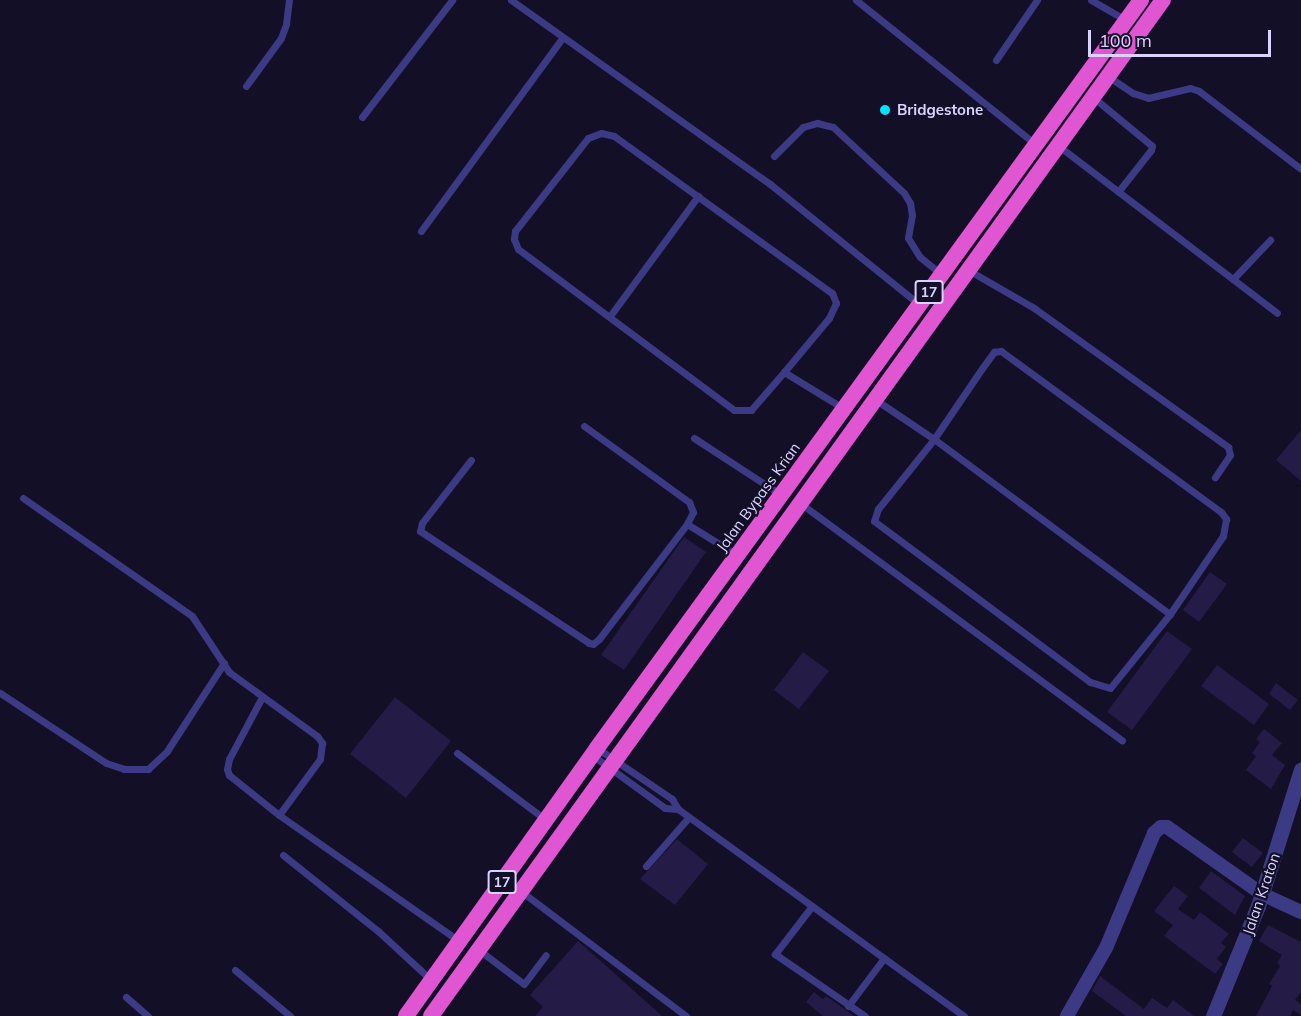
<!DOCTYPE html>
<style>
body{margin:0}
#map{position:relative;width:1301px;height:1016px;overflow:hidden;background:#130f26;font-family:Mulish,sans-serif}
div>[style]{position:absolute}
.building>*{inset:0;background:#241b47}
.service>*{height:7px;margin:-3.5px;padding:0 3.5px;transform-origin:3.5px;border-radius:3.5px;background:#3d3a85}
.minor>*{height:14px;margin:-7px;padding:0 7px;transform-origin:7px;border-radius:7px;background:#3d3a85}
.tertiary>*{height:15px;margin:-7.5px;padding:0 7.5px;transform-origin:7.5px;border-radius:7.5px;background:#3d3a85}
.trunk>*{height:16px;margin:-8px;padding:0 8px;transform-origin:8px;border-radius:8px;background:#e055d1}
.dots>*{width:16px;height:16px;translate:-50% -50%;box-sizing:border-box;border:3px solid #130f26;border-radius:50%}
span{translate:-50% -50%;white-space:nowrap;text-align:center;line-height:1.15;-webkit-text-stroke:4.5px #130f26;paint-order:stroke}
.shield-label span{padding:2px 4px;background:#130f26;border:2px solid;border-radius:4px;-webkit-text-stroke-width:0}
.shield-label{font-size:14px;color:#d9d4ff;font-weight:700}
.poi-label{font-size:15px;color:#d9d4ff;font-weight:700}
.left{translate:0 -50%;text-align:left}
.street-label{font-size:15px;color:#d9d4ff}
.scale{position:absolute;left:1088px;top:30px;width:183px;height:27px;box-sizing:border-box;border:3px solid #d9d4ff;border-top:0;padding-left:8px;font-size:18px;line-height:21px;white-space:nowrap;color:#d9d4ff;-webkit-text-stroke:4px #130f26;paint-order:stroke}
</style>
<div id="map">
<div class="building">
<div style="clip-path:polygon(1301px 430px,1301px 481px,1276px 460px)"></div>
<div style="clip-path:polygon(684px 537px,706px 552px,624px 670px,601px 655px)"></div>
<div style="clip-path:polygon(1210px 572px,1227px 584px,1199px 622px,1183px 610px)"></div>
<div style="clip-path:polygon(1167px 631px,1192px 649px,1132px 730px,1107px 712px)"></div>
<div style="clip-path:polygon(803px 652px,829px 671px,799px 709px,774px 690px)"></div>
<div style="clip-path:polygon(1217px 665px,1269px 704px,1254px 725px,1201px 686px)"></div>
<div style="clip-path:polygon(1276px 683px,1298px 700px,1290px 710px,1269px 694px)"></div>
<div style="clip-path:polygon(395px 697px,451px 741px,406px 798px,350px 754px)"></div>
<div style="clip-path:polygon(1264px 729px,1282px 743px,1272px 755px,1285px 765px,1271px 789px,1246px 770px,1256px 756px,1252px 753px,1260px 742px,1256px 739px)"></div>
<div style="clip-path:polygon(1243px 838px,1263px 853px,1252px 867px,1232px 852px)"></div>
<div style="clip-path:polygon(677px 839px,708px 864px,675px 905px,640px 879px)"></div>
<div style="clip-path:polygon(1211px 871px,1245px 896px,1235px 915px,1199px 888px)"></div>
<div style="clip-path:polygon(1174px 886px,1188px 896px,1178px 909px,1194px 920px,1200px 912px,1229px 934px,1221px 943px,1226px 947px,1217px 959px,1223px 964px,1215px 974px,1164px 936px,1173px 925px,1154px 911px)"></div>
<div style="clip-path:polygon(1268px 925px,1301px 942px,1301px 992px,1295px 1000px,1301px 1004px,1301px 1015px,1293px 1010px,1290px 1016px,1256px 1016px,1272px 986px,1269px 984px,1280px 966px,1277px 963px,1282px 955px,1259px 941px)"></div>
<div style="clip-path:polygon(578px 941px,584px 946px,662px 1016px,535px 1016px,543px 1007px,530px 995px)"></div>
<div style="clip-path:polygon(1100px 976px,1144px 1009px,1152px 998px,1167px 1008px,1173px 1000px,1194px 1016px,1126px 1016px,1092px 991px)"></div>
<div style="clip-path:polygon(814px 992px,823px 999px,826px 996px,854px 1016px,823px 1016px,806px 1002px)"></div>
</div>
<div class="service">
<div style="left:511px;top:0;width:318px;rotate:35.4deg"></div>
<div style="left:770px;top:184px;width:193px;rotate:38.9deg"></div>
<div style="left:856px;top:0;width:230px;rotate:38.8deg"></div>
<div style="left:1091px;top:0;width:39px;rotate:30deg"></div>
<div style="left:996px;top:60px;width:73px;rotate:-55.7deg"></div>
<div style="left:1109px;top:77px;width:29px;rotate:34deg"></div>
<div style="left:1133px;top:93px;width:16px;rotate:18deg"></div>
<div style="left:1148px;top:98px;width:43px;rotate:-13.4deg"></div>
<div style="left:1190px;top:88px;width:9px;rotate:18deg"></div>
<div style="left:1199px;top:91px;width:128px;rotate:37.4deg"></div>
<div style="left:246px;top:86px;width:59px;rotate:-53.9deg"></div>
<div style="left:281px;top:38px;width:15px;rotate:-70deg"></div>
<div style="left:286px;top:24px;width:24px;rotate:-83deg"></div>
<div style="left:1094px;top:98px;width:75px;rotate:39.6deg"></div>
<div style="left:1152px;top:146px;width:4px;rotate:104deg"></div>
<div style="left:1151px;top:150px;width:53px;rotate:128.2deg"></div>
<div style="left:362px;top:117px;width:148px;rotate:-52.4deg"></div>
<div style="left:1060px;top:147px;width:273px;rotate:37.4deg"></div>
<div style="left:774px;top:156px;width:41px;rotate:-45deg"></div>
<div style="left:803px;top:127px;width:15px;rotate:-16deg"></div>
<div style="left:817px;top:123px;width:16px;rotate:14deg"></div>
<div style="left:833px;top:127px;width:97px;rotate:42.9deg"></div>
<div style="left:904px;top:193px;width:12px;rotate:59deg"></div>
<div style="left:910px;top:203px;width:12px;rotate:81deg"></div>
<div style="left:912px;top:215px;width:23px;rotate:100deg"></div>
<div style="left:908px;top:238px;width:22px;rotate:58deg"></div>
<div style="left:920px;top:257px;width:26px;rotate:39deg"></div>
<div style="left:421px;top:231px;width:239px;rotate:-53.8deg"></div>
<div style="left:970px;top:271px;width:74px;rotate:30deg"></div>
<div style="left:1034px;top:308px;width:239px;rotate:35.6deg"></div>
<div style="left:1228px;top:447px;width:8px;rotate:76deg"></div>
<div style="left:1230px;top:455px;width:27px;rotate:124deg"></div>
<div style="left:1233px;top:279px;width:54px;rotate:-46.5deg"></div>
<div style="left:610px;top:316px;width:149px;rotate:-53.7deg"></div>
<div style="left:1001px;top:351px;width:273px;rotate:36.2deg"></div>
<div style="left:1221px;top:512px;width:9px;rotate:54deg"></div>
<div style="left:1226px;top:519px;width:17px;rotate:100deg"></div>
<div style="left:1223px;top:536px;width:94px;rotate:124.2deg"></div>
<div style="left:1170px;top:614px;width:95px;rotate:129deg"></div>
<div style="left:1110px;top:688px;width:21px;rotate:-163deg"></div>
<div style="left:1090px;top:682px;width:269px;rotate:-143.3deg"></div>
<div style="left:874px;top:521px;width:13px;rotate:-72deg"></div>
<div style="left:878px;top:509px;width:90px;rotate:-51.3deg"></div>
<div style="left:934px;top:439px;width:87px;rotate:-55.8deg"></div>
<div style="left:983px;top:367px;width:19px;rotate:-54deg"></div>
<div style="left:994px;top:352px;width:7px;rotate:-8deg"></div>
<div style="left:784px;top:372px;width:50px;rotate:131deg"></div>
<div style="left:751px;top:410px;width:17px;rotate:180deg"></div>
<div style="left:734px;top:410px;width:269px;rotate:-143.3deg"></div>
<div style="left:518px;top:249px;width:11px;rotate:-112deg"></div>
<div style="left:514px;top:239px;width:8px;rotate:-83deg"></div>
<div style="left:515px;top:231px;width:118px;rotate:-51.9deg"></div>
<div style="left:588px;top:138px;width:14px;rotate:-21deg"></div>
<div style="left:601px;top:133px;width:13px;rotate:13deg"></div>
<div style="left:614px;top:136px;width:269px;rotate:35.8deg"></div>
<div style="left:832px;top:293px;width:11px;rotate:68deg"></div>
<div style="left:836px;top:303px;width:17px;rotate:115deg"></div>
<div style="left:829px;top:318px;width:70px;rotate:129.8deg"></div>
<div style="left:784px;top:372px;width:69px;rotate:31.4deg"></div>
<div style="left:876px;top:400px;width:70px;rotate:33.9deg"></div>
<div style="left:934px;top:439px;width:294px;rotate:36.6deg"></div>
<div style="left:584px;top:426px;width:130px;rotate:35.9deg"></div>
<div style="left:689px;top:502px;width:11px;rotate:68deg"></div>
<div style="left:693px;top:512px;width:13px;rotate:117deg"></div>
<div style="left:694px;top:438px;width:103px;rotate:33.1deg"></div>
<div style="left:471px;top:460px;width:80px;rotate:127.9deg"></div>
<div style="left:422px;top:523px;width:8px;rotate:104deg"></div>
<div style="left:420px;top:531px;width:203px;rotate:33.5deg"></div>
<div style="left:589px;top:643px;width:4px;rotate:14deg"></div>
<div style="left:593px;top:644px;width:8px;rotate:-40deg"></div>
<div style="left:599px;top:639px;width:145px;rotate:-52.6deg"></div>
<div style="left:687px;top:524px;width:59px;rotate:31.8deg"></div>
<div style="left:23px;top:498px;width:206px;rotate:34.9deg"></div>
<div style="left:192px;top:616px;width:67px;rotate:56.5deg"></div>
<div style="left:229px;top:672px;width:109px;rotate:36deg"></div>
<div style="left:317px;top:736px;width:9px;rotate:54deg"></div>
<div style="left:322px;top:743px;width:16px;rotate:97deg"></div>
<div style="left:320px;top:759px;width:69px;rotate:126.2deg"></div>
<div style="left:800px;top:503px;width:400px;rotate:36.4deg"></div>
<div style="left:0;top:693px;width:127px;rotate:33.4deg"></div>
<div style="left:106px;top:763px;width:19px;rotate:18deg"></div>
<div style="left:124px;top:769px;width:24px"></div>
<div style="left:148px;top:769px;width:26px;rotate:-43deg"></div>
<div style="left:167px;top:751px;width:105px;rotate:-57.1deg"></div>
<div style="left:262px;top:697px;width:70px;rotate:118deg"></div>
<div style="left:229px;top:759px;width:10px;rotate:101deg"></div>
<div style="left:227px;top:769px;width:6px;rotate:72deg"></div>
<div style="left:229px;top:775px;width:64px;rotate:38.7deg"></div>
<div style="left:279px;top:815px;width:220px;rotate:35deg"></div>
<div style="left:597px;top:748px;width:91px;rotate:34.2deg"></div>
<div style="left:672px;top:799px;width:12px;rotate:59deg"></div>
<div style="left:678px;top:809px;width:353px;rotate:35.9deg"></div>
<div style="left:457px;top:753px;width:111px;rotate:37deg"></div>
<div style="left:592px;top:755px;width:90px;rotate:36deg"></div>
<div style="left:665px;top:808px;width:13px;rotate:4deg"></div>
<div style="left:283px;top:855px;width:122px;rotate:38.7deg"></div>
<div style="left:378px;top:931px;width:71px;rotate:42.7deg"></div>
<div style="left:646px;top:866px;width:65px;rotate:-48.7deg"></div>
<div style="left:522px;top:892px;width:206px;rotate:37.1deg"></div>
<div style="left:812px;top:906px;width:61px;rotate:127.6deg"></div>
<div style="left:775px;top:954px;width:109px;rotate:34.6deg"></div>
<div style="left:479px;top:950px;width:56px;rotate:37.1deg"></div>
<div style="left:524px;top:984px;width:36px;rotate:-53deg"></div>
<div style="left:235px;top:970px;width:72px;rotate:39.9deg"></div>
<div style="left:126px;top:997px;width:29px;rotate:41deg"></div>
<div style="left:848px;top:1006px;width:60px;rotate:-53.1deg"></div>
</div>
<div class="minor">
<div style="left:1067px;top:1016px;width:78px;rotate:-60.2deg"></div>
<div style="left:1106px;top:948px;width:125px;rotate:-67.3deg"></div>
<div style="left:1154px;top:833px;width:9px;rotate:-41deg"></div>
<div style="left:1161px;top:827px;width:6px"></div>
<div style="left:1167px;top:827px;width:116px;rotate:35.2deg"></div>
<div style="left:1262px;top:894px;width:43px;rotate:24.8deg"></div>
</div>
<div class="tertiary">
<div style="left:1213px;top:1016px;width:119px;rotate:-67.8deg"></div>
<div style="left:1258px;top:906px;width:143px;rotate:-72.5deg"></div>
</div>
<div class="trunk">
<div style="left:406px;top:1016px;width:329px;rotate:-54.5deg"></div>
<div style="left:597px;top:748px;width:925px;rotate:-53.97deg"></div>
<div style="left:431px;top:1016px;width:1252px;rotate:-54.23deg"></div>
</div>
<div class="dots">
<div style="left:885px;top:110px;background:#00e5ff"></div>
</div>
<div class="shield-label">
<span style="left:929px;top:292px">17</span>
<span style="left:502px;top:882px">17</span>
</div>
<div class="poi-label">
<span class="left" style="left:897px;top:110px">Bridgestone</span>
</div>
<div class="street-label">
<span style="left:758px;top:497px;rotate:-54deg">Jalan Bypass Krian</span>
<span style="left:1261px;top:894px;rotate:-71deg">Jalan Kraton</span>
</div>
<div class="scale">100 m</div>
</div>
